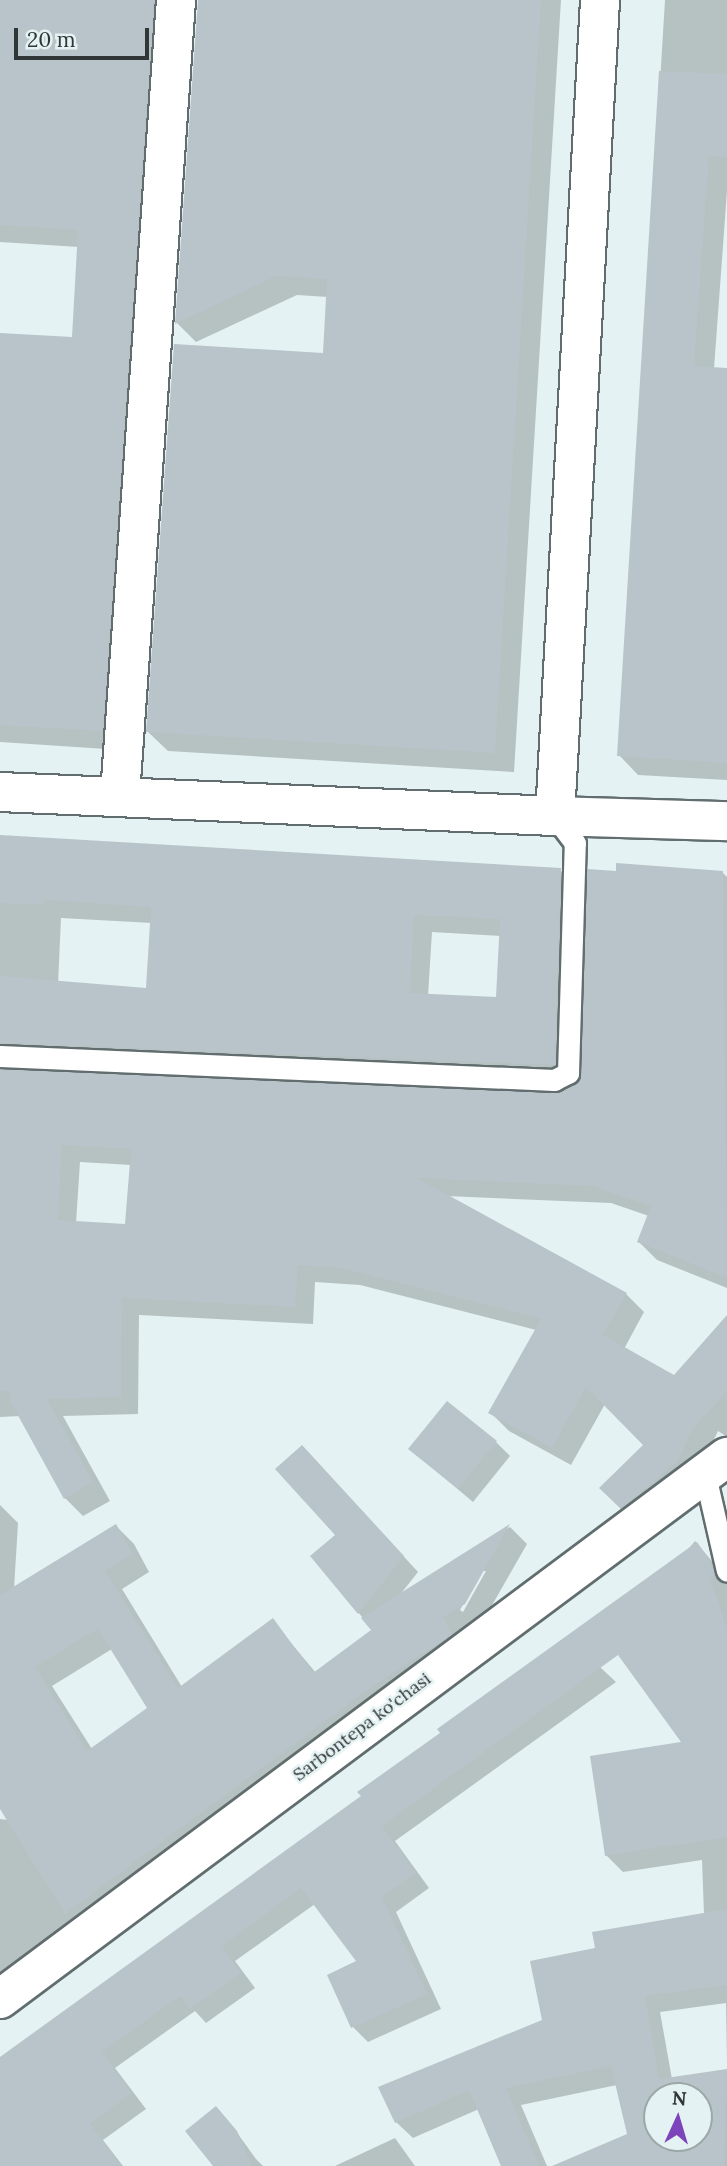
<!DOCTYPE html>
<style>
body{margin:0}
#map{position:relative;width:727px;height:2166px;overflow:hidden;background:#e4f2f3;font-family:Lora,serif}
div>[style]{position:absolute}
.shadow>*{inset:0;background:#0003}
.building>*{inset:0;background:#b8c4c9}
.roads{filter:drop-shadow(2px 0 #616d6e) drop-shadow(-2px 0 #616d6e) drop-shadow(0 2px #616d6e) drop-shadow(0 -2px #616d6e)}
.service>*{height:21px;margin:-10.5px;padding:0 10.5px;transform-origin:10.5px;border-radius:10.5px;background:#fff}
.minor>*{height:38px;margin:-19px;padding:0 19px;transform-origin:19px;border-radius:19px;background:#fff}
.tertiary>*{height:38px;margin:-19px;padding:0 19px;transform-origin:19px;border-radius:19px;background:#fff}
span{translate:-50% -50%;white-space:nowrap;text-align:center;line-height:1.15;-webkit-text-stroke:5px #e4f2f3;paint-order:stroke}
.street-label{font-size:18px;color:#313636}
.north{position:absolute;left:643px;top:2082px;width:70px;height:70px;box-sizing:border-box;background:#e4f2f3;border:2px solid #9ca7a7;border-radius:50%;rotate:4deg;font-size:19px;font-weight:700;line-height:28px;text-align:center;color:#313636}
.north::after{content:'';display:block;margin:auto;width:24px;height:32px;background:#7d43ba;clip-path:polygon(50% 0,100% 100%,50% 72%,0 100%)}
.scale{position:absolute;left:14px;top:28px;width:135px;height:32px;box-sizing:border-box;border:4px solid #313636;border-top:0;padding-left:9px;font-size:21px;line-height:24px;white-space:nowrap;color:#313636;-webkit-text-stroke:5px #e4f2f3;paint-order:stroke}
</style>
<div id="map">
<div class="shadow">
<div style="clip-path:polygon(0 0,172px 0,121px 750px,0 742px,0 334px,73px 339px,79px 247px,0 242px)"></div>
<div style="clip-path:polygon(218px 0,561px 0,514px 772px,168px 751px,148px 732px,324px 355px,328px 297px,297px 295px,196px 342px,177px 323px,196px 55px)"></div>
<div style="clip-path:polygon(665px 0,727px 0,727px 191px,714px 369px,727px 369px,727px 780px,638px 775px,619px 755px)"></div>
<div style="clip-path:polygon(evenodd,0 837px,560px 870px,578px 888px,570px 1084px,19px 1060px,7px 1071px,554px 1095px,576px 1086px,723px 873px,727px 877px,727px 1288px,657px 1260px,639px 1242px,649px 1216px,611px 1203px,446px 1196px,626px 1294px,644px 1312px,624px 1349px,675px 1377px,727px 1338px,727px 1437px,718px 1431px,695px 1480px,640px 1525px,602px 1488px,645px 1445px,605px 1404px,571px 1465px,509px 1431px,491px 1413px,536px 1330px,360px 1285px,315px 1282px,313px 1324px,139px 1315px,138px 1414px,63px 1416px,110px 1501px,83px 1516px,65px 1498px,20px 1416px,0 1417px,0 837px,61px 918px,152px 923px,148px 990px,58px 985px,61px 918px,0 837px,432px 932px,501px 936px,497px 999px,428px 996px,432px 932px,0 837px,80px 1162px,131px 1165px,127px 1226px,76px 1223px,80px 1162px)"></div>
<div style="clip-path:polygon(496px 1442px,510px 1456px,473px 1502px,410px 1449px)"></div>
<div style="clip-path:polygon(evenodd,317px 1462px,418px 1572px,399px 1596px,510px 1527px,527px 1544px,483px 1621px,0 1985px,0 1819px,9px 1820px,0 1806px,0 1505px,18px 1523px,14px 1589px,116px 1526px,134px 1544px,149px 1572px,122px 1589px,182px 1687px,272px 1620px,316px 1673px,373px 1630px,312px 1557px,337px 1536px,317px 1462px,482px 1571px,486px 1571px,463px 1612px,460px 1610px,482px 1571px,317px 1462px,112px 1649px,149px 1708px,92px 1749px,52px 1686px,112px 1649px)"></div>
<div style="clip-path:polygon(evenodd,695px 1541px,727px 1579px,727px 2063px,726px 2003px,660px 2012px,672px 2079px,727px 2071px,727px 2166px,555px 2166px,629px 2135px,617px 2085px,521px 2105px,547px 2166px,503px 2166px,479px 2109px,413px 2138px,396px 2122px,544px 2021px,597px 1949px,704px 1914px,702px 1860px,623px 1872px,606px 1855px,684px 1743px,612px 1644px,600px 1667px,616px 1682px,395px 1841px,429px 1888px,396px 1912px,441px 2009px,368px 2042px,353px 2027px,359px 1962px,315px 1904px,235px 1961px,255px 1988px,206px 2023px,195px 2011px,115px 2068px,146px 2109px,103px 2140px,123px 2166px,0 2166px,0 2060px,617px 1636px,695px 1541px,657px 2096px,699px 2096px,699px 2138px,657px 2138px,657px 2096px)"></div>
<div style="clip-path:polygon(230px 2123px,256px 2159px,263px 2166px,215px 2166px)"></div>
<div style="clip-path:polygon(395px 2138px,415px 2166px,335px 2166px)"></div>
</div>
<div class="building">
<div style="clip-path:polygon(0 0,154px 0,103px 731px,0 725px,0 333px,72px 337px,78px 230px,0 225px)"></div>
<div style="clip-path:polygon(198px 0,541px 0,495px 753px,146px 732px,174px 344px,323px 353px,327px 279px,276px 276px,175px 324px)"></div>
<div style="clip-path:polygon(659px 71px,727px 74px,727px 157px,709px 156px,694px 366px,727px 368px,727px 763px,617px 756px)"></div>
<div style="clip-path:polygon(evenodd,0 835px,561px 868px,555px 1065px,0 1043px,0 976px,146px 988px,151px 907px,44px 900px,44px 905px,0 903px,0 835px,414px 915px,500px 919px,496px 997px,410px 993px,414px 915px)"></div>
<div style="clip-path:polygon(evenodd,616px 863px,723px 871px,727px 1278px,637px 1242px,651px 1206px,592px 1186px,417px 1178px,627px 1293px,603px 1335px,674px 1375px,727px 1315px,727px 1391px,693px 1429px,677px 1462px,621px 1509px,599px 1488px,643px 1445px,586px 1387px,552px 1448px,488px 1413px,541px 1319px,341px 1268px,298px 1265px,295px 1307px,122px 1298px,121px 1397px,47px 1399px,93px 1482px,64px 1499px,10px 1401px,10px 1391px,0 1391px,0 1069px,559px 1092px,574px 1084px,581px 1073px,587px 869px,616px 871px,616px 863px,62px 1145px,131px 1149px,125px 1224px,58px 1220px,62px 1145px)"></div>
<div style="clip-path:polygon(447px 1401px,497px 1441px,458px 1489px,408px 1449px)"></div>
<div style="clip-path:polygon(302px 1445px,404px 1556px,358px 1614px,310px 1556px,335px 1535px,275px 1469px)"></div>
<div style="clip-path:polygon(evenodd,116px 1524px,133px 1554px,105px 1571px,178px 1688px,273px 1618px,313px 1673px,371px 1630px,361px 1618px,510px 1524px,465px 1604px,443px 1617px,452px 1635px,374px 1685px,65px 1914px,0 1809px,0 1595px,116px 1524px,98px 1629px,147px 1708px,87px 1751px,35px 1667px,98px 1629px)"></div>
<div style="clip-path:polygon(697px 1542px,711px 1562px,714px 1574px,710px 1578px,727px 1628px,727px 1837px,605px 1856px,590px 1756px,681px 1742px,618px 1655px,382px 1826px,416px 1873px,382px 1897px,427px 1994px,351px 2028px,327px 1975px,356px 1961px,301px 1888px,222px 1946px,241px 1973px,190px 2009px,180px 1996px,102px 2052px,132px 2093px,90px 2124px,122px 2166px,0 2166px,0 2057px,361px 1796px,357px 1792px,440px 1733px,437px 1729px)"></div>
<div style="clip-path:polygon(evenodd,727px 1909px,727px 1985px,645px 1996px,659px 2079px,727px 2069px,724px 2166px,552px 2166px,627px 2134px,611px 2066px,506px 2088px,539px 2166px,501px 2166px,469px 2090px,395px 2123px,378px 2087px,542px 2020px,530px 1961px,595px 1948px,592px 1932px,727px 1909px,657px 2096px,699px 2096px,699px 2138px,657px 2138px,657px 2096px)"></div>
<div style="clip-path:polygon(216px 2106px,237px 2131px,252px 2166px,213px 2166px,185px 2131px)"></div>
</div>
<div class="roads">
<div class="service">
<div style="left:0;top:1056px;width:555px;rotate:2.48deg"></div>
<div style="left:554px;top:1080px;width:16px;rotate:-27deg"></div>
<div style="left:568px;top:1073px;width:230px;rotate:-88.3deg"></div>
<div style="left:575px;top:843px;width:34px;rotate:-127deg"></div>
<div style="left:705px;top:1475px;width:98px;rotate:77.1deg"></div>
</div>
<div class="minor">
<div style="left:0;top:792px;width:556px;rotate:2.48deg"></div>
<div style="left:555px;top:816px;width:817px;rotate:-86.84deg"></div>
<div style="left:120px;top:795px;width:797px;rotate:-85.97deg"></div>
<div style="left:555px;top:816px;width:172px;rotate:1.7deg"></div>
</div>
<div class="tertiary">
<div style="left:0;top:1999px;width:907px;rotate:-36.71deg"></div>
</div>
</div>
<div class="street-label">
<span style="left:362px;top:1727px;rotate:-37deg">Sarbontepa ko'chasi</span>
</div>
<div class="north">N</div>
<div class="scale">20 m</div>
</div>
